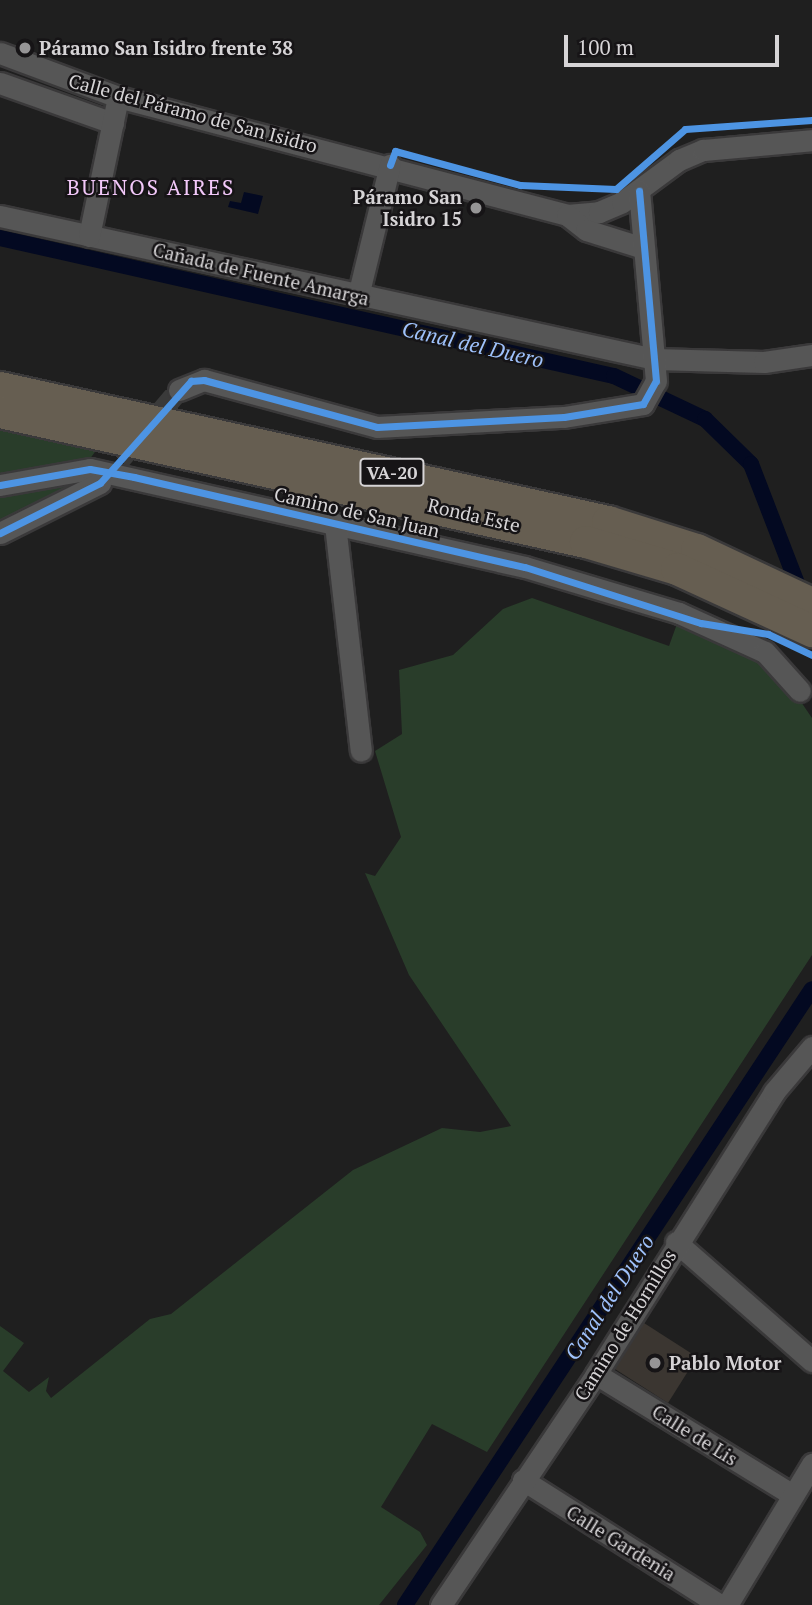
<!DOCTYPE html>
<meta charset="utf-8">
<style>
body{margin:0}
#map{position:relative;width:812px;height:1605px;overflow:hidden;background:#1f1f1f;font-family:"PT Serif",serif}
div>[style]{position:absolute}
.green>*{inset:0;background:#293d2a}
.water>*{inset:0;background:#030921}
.canal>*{height:16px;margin:-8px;padding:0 8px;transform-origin:8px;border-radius:8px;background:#030921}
.building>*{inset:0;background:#3b3631}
.minor-tunnel>*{height:21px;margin-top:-10.5px;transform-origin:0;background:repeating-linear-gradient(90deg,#3a3a3a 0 21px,transparent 0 31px)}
.roads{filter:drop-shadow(2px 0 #3a393a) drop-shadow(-2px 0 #3a393a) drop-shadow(0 2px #3a393a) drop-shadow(0 -2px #3a393a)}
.minor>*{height:21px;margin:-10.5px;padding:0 10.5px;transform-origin:10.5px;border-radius:10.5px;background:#565656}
.highway>*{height:32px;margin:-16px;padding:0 16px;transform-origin:16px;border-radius:16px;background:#665e51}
.cycleway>*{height:7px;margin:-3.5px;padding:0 3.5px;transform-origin:3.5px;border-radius:3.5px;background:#4d94e3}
.dots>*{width:19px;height:19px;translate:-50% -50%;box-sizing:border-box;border:4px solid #161416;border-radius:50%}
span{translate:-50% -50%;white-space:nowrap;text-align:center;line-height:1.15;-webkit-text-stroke:5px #161416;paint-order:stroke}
.shield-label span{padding:2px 5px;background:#161416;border:2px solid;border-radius:5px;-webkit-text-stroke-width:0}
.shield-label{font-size:18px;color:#d6d4d6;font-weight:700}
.poi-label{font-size:19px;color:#d6d4d6;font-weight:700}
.left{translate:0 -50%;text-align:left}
.right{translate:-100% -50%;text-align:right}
.street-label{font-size:19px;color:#d6d4d6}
.neighbourhood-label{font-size:21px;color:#f2c8f9;letter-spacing:2px}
.water-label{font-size:21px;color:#9fc2fc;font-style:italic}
.scale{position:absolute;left:564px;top:35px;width:215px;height:32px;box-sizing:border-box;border:4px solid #d6d4d6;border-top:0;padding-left:9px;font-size:21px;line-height:24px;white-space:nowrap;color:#d6d4d6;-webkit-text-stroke:5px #161416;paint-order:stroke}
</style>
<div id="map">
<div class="green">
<div style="clip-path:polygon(0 429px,80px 444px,100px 445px,84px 467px,0 480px)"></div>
<div style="clip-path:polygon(71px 476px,76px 488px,0 521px,0 491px)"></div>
<div style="clip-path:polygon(532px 598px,669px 646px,678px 621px,764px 660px,799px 699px,812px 718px,812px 955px,487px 1452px,432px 1424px,381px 1507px,420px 1532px,427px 1545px,379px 1605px,0 1605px,0 1326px,24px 1343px,3px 1371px,29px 1392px,49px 1377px,46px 1391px,51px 1398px,150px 1319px,171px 1314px,353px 1170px,442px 1128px,480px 1132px,511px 1126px,409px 975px,365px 873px,375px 876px,401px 837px,375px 751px,402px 734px,399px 670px,453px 655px,503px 609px)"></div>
</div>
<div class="water">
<div style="clip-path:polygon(244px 192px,263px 196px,258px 214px,228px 207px,230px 201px,241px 203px)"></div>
</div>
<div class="canal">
<div style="left:0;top:238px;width:629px;rotate:12.67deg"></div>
<div style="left:614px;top:376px;width:101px;rotate:25.3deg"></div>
<div style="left:705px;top:419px;width:64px;rotate:44.4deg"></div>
<div style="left:751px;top:464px;width:145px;rotate:68.9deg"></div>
<div style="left:405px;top:1605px;width:738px;rotate:-56.55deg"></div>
</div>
<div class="building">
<div style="clip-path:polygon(644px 1323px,697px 1357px,668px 1403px,615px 1369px)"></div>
</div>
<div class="minor-tunnel">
<div style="left:100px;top:483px;width:122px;rotate:-49.7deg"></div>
</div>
<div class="roads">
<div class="minor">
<div style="left:0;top:53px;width:126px;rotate:20.4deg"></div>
<div style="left:118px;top:97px;width:464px;rotate:14.7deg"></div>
<div style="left:567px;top:215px;width:32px;rotate:-5deg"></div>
<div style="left:599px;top:212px;width:25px;rotate:-23deg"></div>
<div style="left:622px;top:202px;width:71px;rotate:-36.4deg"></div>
<div style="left:679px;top:160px;width:26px;rotate:-23deg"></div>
<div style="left:703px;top:150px;width:109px;rotate:-5.2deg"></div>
<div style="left:0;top:83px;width:120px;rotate:19.5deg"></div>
<div style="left:567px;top:215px;width:24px;rotate:38deg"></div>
<div style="left:586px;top:230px;width:60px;rotate:17.5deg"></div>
<div style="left:0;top:216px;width:669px;rotate:12.33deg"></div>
<div style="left:654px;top:359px;width:110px;rotate:1.6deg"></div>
<div style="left:764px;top:362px;width:49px;rotate:-8.3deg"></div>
<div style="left:89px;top:236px;width:142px;rotate:-78.2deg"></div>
<div style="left:358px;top:296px;width:135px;rotate:-76.3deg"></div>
<div style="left:179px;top:390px;width:27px;rotate:-22deg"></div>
<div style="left:204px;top:380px;width:179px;rotate:15.2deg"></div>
<div style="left:377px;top:427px;width:187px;rotate:-3.1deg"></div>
<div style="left:564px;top:417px;width:80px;rotate:-9.3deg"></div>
<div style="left:643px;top:404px;width:26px;rotate:-61deg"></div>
<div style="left:656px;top:381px;width:191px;rotate:-95.1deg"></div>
<div style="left:0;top:485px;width:91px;rotate:-10.1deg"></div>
<div style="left:90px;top:469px;width:446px;rotate:12.7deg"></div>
<div style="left:525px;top:567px;width:161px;rotate:16.6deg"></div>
<div style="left:679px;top:613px;width:94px;rotate:24.4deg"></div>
<div style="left:765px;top:652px;width:52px;rotate:48.1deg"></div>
<div style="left:335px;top:524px;width:228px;rotate:83.5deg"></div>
<div style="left:0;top:533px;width:112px;rotate:-26.6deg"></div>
<div style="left:676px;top:1242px;width:181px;rotate:41.2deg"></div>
<div style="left:596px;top:1374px;width:231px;rotate:31.6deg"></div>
<div style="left:523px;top:1480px;width:233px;rotate:32.4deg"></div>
<div style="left:441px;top:1605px;width:278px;rotate:-56.1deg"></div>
<div style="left:596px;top:1374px;width:333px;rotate:-57.7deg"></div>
<div style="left:774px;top:1092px;width:59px;rotate:-49.8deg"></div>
<div style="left:727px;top:1605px;width:165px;rotate:-58.9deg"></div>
</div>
<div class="highway">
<div style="left:0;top:388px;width:623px;rotate:12.43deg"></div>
<div style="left:608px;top:522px;width:93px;rotate:17.5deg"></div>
<div style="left:697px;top:550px;width:127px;rotate:25.2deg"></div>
<div style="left:0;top:412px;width:600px;rotate:12.51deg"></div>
<div style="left:586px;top:542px;width:95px;rotate:16.5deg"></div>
<div style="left:677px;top:569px;width:149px;rotate:24.7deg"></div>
</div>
</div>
<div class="cycleway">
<div style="left:390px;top:165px;width:15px;rotate:-70deg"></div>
<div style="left:395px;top:151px;width:130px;rotate:15.2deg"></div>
<div style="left:520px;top:185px;width:96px;rotate:2.4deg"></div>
<div style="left:616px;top:189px;width:91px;rotate:-41deg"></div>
<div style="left:685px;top:129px;width:127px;rotate:-4.1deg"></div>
<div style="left:0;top:485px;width:91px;rotate:-10.1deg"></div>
<div style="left:90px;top:469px;width:45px;rotate:10.3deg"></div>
<div style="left:134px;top:477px;width:401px;rotate:13deg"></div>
<div style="left:525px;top:567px;width:185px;rotate:17.7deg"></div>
<div style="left:701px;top:623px;width:68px;rotate:9.3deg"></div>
<div style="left:768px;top:634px;width:49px;rotate:25.5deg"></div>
<div style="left:0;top:533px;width:112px;rotate:-26.6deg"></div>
<div style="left:100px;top:483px;width:137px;rotate:-48.3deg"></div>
<div style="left:191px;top:381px;width:13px;rotate:-4deg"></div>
<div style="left:204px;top:380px;width:179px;rotate:15.2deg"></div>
<div style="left:377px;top:427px;width:187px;rotate:-3.1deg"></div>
<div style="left:564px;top:417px;width:80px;rotate:-9.3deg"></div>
<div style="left:643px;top:404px;width:26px;rotate:-61deg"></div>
<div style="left:656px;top:381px;width:191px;rotate:-95.1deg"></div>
</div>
<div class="dots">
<div style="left:25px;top:48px;background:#969596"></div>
<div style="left:476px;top:208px;background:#969596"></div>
<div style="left:655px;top:1363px;background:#969596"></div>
</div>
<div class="shield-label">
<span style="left:392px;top:472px">VA-20</span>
</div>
<div class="poi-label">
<span class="left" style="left:39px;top:48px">Páramo San Isidro frente 38</span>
<span class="right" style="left:462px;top:208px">Páramo San<br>Isidro 15</span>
<span class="left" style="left:669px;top:1363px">Pablo Motor</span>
</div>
<div class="street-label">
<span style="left:193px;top:113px;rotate:15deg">Calle del Páramo de San Isidro</span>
<span style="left:261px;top:274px;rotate:13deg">Cañada de Fuente Amarga</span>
<span style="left:357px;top:512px;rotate:13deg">Camino de San Juan</span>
<span style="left:474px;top:515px;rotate:13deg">Ronda Este</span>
<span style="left:625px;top:1325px;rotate:-58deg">Camino de Hornillos</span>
<span style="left:695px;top:1435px;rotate:32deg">Calle de Lis</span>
<span style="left:621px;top:1543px;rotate:32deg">Calle Gardenia</span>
</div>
<div class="neighbourhood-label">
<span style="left:151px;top:187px">BUENOS AIRES</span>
</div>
<div class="water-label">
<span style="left:473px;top:344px;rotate:13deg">Canal del Duero</span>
<span style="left:609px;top:1297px;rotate:-57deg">Canal del Duero</span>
</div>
<div class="scale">100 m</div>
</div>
